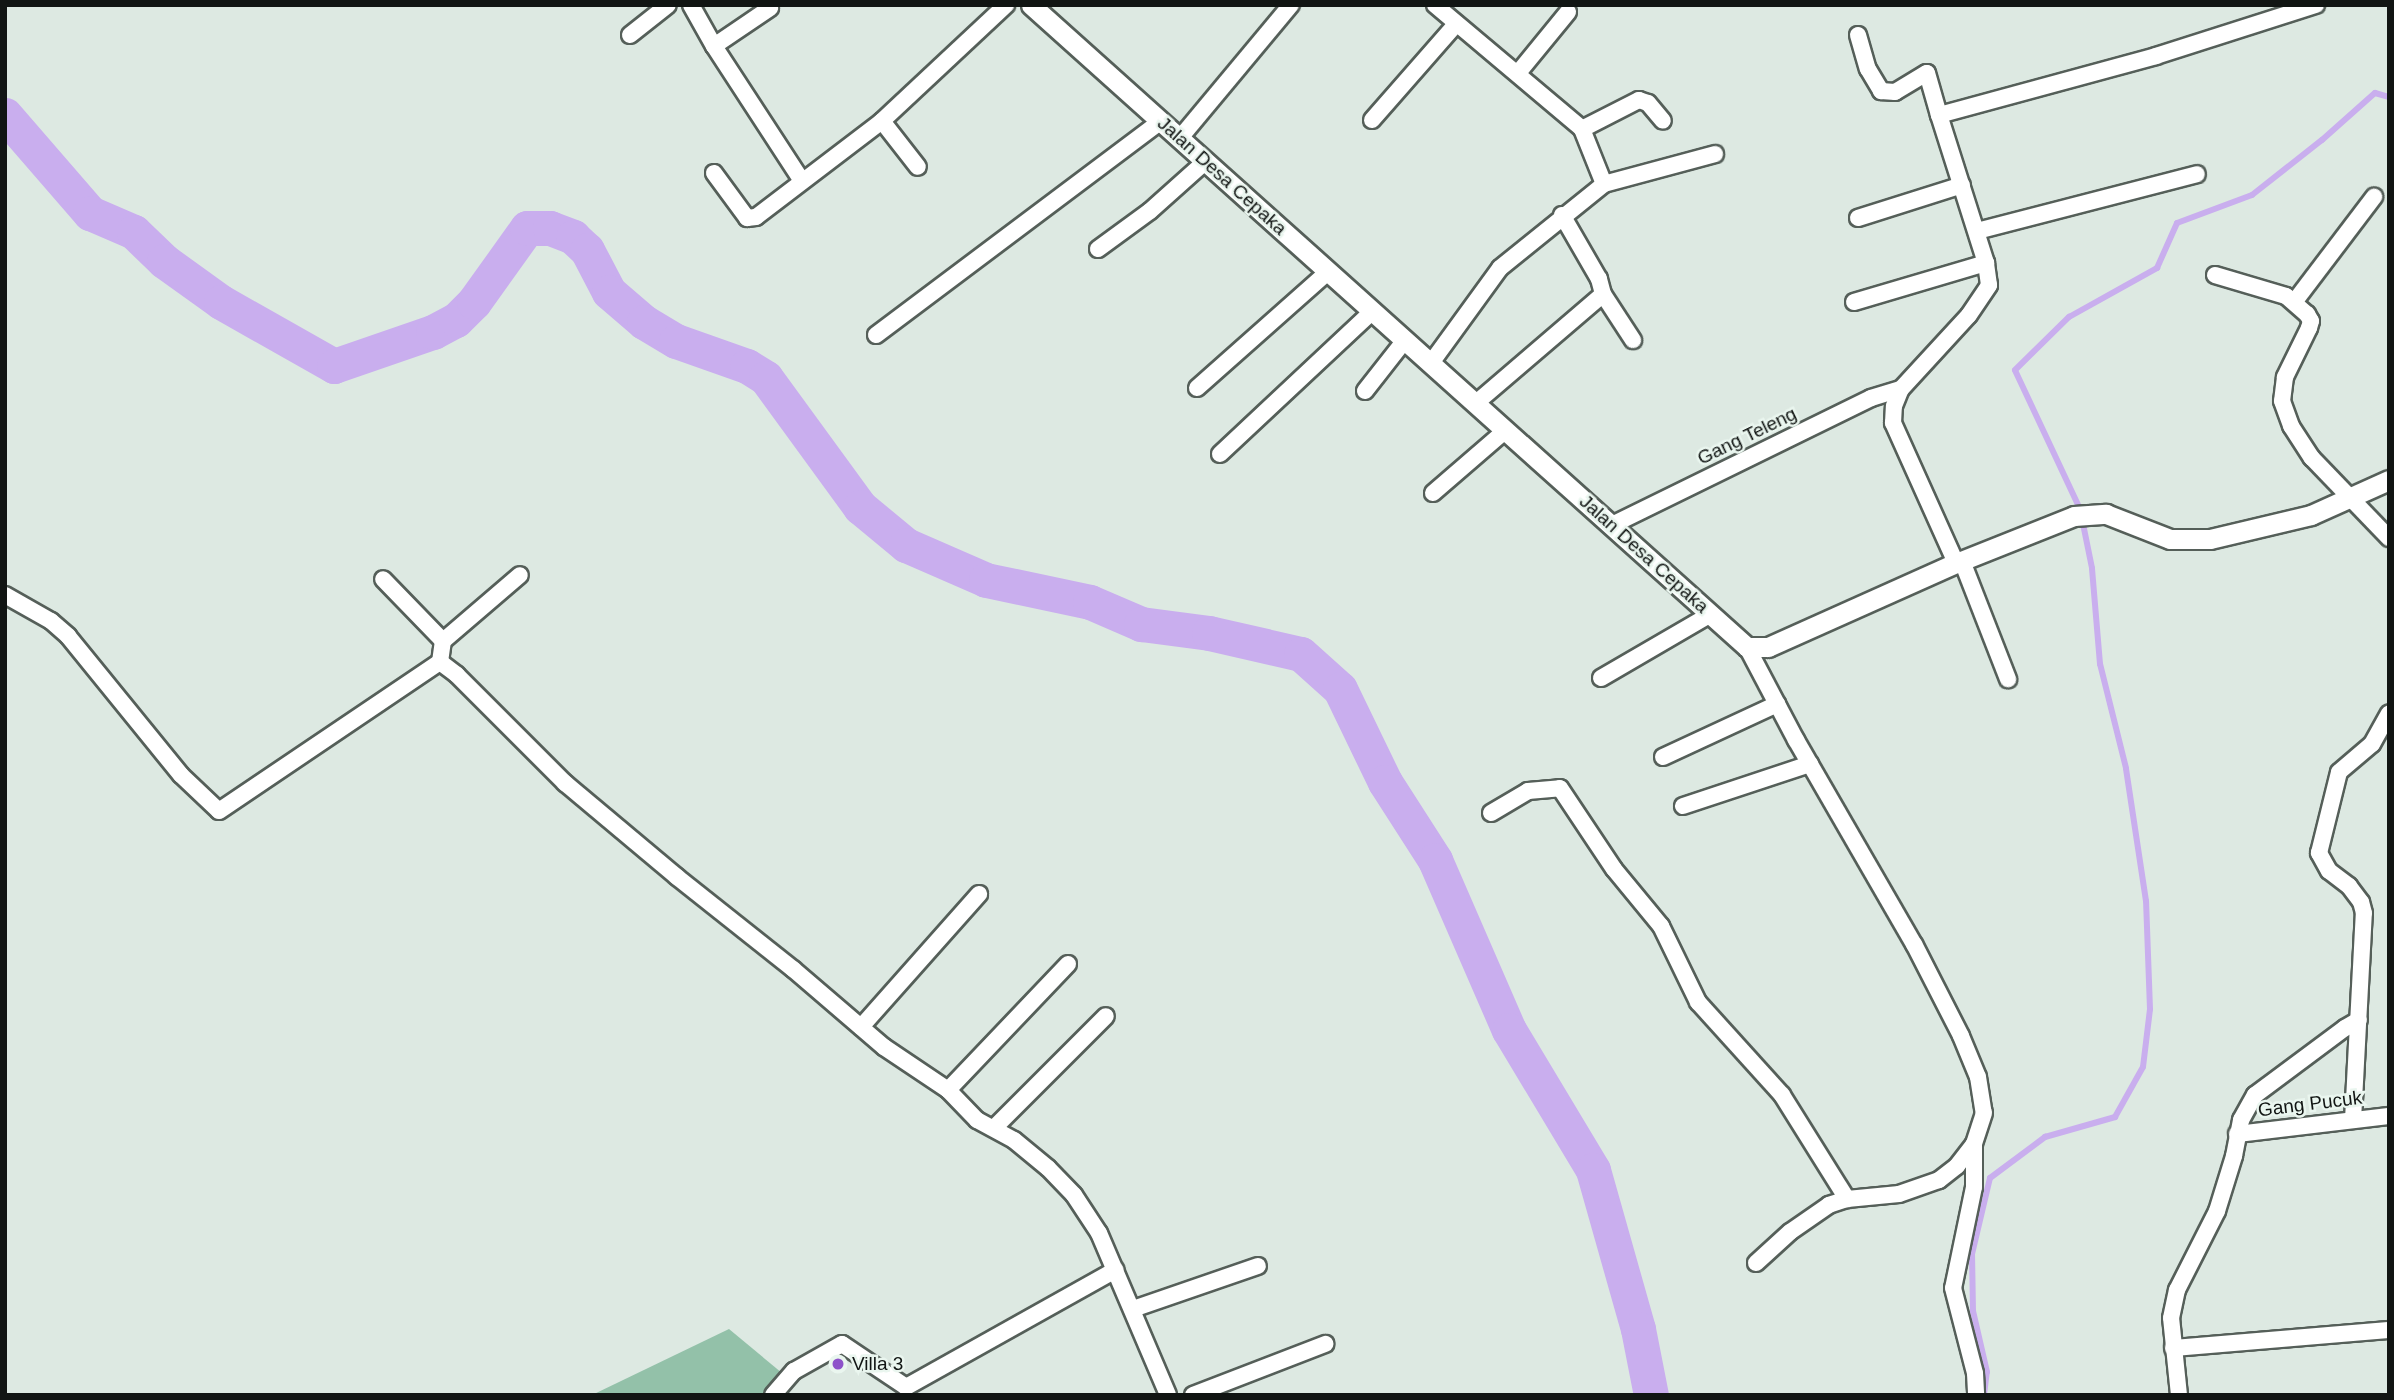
<!DOCTYPE html>
<style>
body{margin:0}
#map{position:relative;width:2394px;height:1400px;overflow:hidden;background:#dde9e2;font-family:Arial,sans-serif}
div>[style]{position:absolute}
.green>*{inset:0;background:#93c1a9}
.stream>*{height:6px;margin:-3px;padding:0 3px;transform-origin:3px;border-radius:3px;background:#c9aeee}
.river>*{height:35px;margin:-17.5px;padding:0 17.5px;transform-origin:17.5px;border-radius:17.5px;background:#c9aeee}
.roads{filter:drop-shadow(2px 0 #555f59) drop-shadow(-2px 0 #555f59) drop-shadow(0 2px #555f59) drop-shadow(0 -2px #555f59)}
.minor>*{height:16px;margin:-8px;padding:0 8px;transform-origin:8px;border-radius:8px;background:#fff}
.tertiary>*{height:19px;margin:-9.5px;padding:0 9.5px;transform-origin:9.5px;border-radius:9.5px;background:#fff}
.dots>*{width:19px;height:19px;translate:-50% -50%;box-sizing:border-box;border:4px solid #eaf6ef;border-radius:50%}
span{translate:-50% -50%;white-space:nowrap;text-align:center;line-height:1.15;-webkit-text-stroke:5px #eaf6ef;paint-order:stroke}
.street-label{font-size:19px;color:#111513}
.poi-label{font-size:19px;color:#111513}
.left{translate:0 -50%;text-align:left}
.frame{position:absolute;inset:0;border:7px solid #111513;pointer-events:none}
</style>
<div id="map">
<div class="green">
<div style="clip-path:polygon(729px 1329px,782px 1373px,768px 1395px,592px 1395px)"></div>
</div>
<div class="stream">
<div style="left:1984px;top:1395px;width:23px;rotate:-83deg"></div>
<div style="left:1987px;top:1372px;width:63px;rotate:-102.9deg"></div>
<div style="left:1973px;top:1311px;width:57px;rotate:-91deg"></div>
<div style="left:1972px;top:1254px;width:78px;rotate:-76.7deg"></div>
<div style="left:1990px;top:1178px;width:69px;rotate:-36.7deg"></div>
<div style="left:2045px;top:1137px;width:73px;rotate:-15.9deg"></div>
<div style="left:2115px;top:1117px;width:57px;rotate:-60.8deg"></div>
<div style="left:2143px;top:1067px;width:58px;rotate:-83.1deg"></div>
<div style="left:2150px;top:1009px;width:108px;rotate:-92.1deg"></div>
<div style="left:2146px;top:901px;width:134px;rotate:-98.6deg"></div>
<div style="left:2126px;top:768px;width:107px;rotate:-104deg"></div>
<div style="left:2100px;top:664px;width:96px;rotate:-94.8deg"></div>
<div style="left:2092px;top:568px;width:60px;rotate:-101.5deg"></div>
<div style="left:2080px;top:509px;width:153px;rotate:-115.1deg"></div>
<div style="left:2015px;top:370px;width:76px;rotate:-44.5deg"></div>
<div style="left:2069px;top:317px;width:101px;rotate:-29.1deg"></div>
<div style="left:2157px;top:268px;width:49px;rotate:-66deg"></div>
<div style="left:2177px;top:223px;width:80px;rotate:-20.5deg"></div>
<div style="left:2252px;top:195px;width:89px;rotate:-38.2deg"></div>
<div style="left:2322px;top:140px;width:71px;rotate:-41.6deg"></div>
<div style="left:2375px;top:93px;width:15px;rotate:16deg"></div>
</div>
<div class="river">
<div style="left:5px;top:115px;width:130px;rotate:49.1deg"></div>
<div style="left:90px;top:213px;width:48px;rotate:23.4deg"></div>
<div style="left:134px;top:232px;width:42px;rotate:44deg"></div>
<div style="left:164px;top:261px;width:70px;rotate:35.7deg"></div>
<div style="left:221px;top:302px;width:130px;rotate:29.5deg"></div>
<div style="left:334px;top:366px;width:105px;rotate:-19deg"></div>
<div style="left:433px;top:332px;width:26px;rotate:-28deg"></div>
<div style="left:456px;top:320px;width:25px;rotate:-45deg"></div>
<div style="left:474px;top:302px;width:91px;rotate:-54.4deg"></div>
<div style="left:527px;top:228px;width:23px"></div>
<div style="left:550px;top:228px;width:25px;rotate:21deg"></div>
<div style="left:573px;top:237px;width:19px;rotate:43deg"></div>
<div style="left:587px;top:250px;width:47px;rotate:62.4deg"></div>
<div style="left:609px;top:292px;width:46px;rotate:40.6deg"></div>
<div style="left:644px;top:322px;width:37px;rotate:31deg"></div>
<div style="left:676px;top:341px;width:75px;rotate:19.4deg"></div>
<div style="left:747px;top:366px;width:22px;rotate:32deg"></div>
<div style="left:766px;top:378px;width:160px;rotate:53.9deg"></div>
<div style="left:860px;top:507px;width:60px;rotate:39.6deg"></div>
<div style="left:906px;top:545px;width:87px;rotate:23.6deg"></div>
<div style="left:986px;top:580px;width:106px;rotate:11.9deg"></div>
<div style="left:1090px;top:602px;width:56px;rotate:23.3deg"></div>
<div style="left:1141px;top:624px;width:69px;rotate:7.5deg"></div>
<div style="left:1209px;top:633px;width:94px;rotate:12.9deg"></div>
<div style="left:1301px;top:654px;width:52px;rotate:41.9deg"></div>
<div style="left:1340px;top:689px;width:103px;rotate:64.2deg"></div>
<div style="left:1385px;top:782px;width:93px;rotate:57.3deg"></div>
<div style="left:1435px;top:860px;width:185px;rotate:66.5deg"></div>
<div style="left:1509px;top:1030px;width:163px;rotate:59deg"></div>
<div style="left:1593px;top:1170px;width:165px;rotate:74.2deg"></div>
<div style="left:1638px;top:1329px;width:67px;rotate:78.9deg"></div>
</div>
<div class="roads">
<div class="minor">
<div style="left:691px;top:5px;width:47px;rotate:60.7deg"></div>
<div style="left:714px;top:46px;width:161px;rotate:56.9deg"></div>
<div style="left:1435px;top:5px;width:192px;rotate:40.1deg"></div>
<div style="left:1582px;top:129px;width:59px;rotate:68.2deg"></div>
<div style="left:630px;top:35px;width:48px;rotate:-38.3deg"></div>
<div style="left:1858px;top:35px;width:35px;rotate:74deg"></div>
<div style="left:1868px;top:69px;width:26px;rotate:59deg"></div>
<div style="left:1881px;top:91px;width:14px;rotate:4deg"></div>
<div style="left:1895px;top:92px;width:37px;rotate:-31deg"></div>
<div style="left:1927px;top:73px;width:44px;rotate:74.1deg"></div>
<div style="left:714px;top:46px;width:68px;rotate:-34.2deg"></div>
<div style="left:1518px;top:73px;width:79px;rotate:-50.7deg"></div>
<div style="left:1372px;top:120px;width:128px;rotate:-48.8deg"></div>
<div style="left:882px;top:121px;width:58px;rotate:52deg"></div>
<div style="left:1582px;top:129px;width:64px;rotate:-27deg"></div>
<div style="left:1639px;top:100px;width:9px;rotate:18deg"></div>
<div style="left:1648px;top:103px;width:23px;rotate:50deg"></div>
<div style="left:1180px;top:138px;width:173px;rotate:-50.2deg"></div>
<div style="left:714px;top:173px;width:56px;rotate:53.7deg"></div>
<div style="left:747px;top:218px;width:9px;rotate:-6deg"></div>
<div style="left:756px;top:217px;width:158px;rotate:-37.3deg"></div>
<div style="left:882px;top:121px;width:170px;rotate:-43.1deg"></div>
<div style="left:1858px;top:218px;width:109px;rotate:-17.6deg"></div>
<div style="left:1977px;top:231px;width:227px;rotate:-14.5deg"></div>
<div style="left:1098px;top:249px;width:64px;rotate:-36.2deg"></div>
<div style="left:1150px;top:211px;width:75px;rotate:-41.8deg"></div>
<div style="left:2215px;top:275px;width:74px;rotate:16.5deg"></div>
<div style="left:2286px;top:296px;width:28px;rotate:41deg"></div>
<div style="left:2307px;top:314px;width:8px;rotate:60deg"></div>
<div style="left:2311px;top:321px;width:7px;rotate:106deg"></div>
<div style="left:2309px;top:328px;width:55px;rotate:116.1deg"></div>
<div style="left:2285px;top:377px;width:24px;rotate:97deg"></div>
<div style="left:2282px;top:401px;width:27px;rotate:70deg"></div>
<div style="left:2291px;top:426px;width:38px;rotate:57deg"></div>
<div style="left:2312px;top:458px;width:111px;rotate:46.1deg"></div>
<div style="left:1603px;top:294px;width:55px;rotate:56.9deg"></div>
<div style="left:2295px;top:301px;width:131px;rotate:-52.8deg"></div>
<div style="left:1854px;top:302px;width:138px;rotate:-16.5deg"></div>
<div style="left:876px;top:335px;width:356px;rotate:-36.9deg"></div>
<div style="left:1431px;top:363px;width:117px;rotate:-54deg"></div>
<div style="left:1500px;top:268px;width:134px;rotate:-38.9deg"></div>
<div style="left:1604px;top:184px;width:115px;rotate:-15.1deg"></div>
<div style="left:1197px;top:388px;width:176px;rotate:-41.6deg"></div>
<div style="left:1365px;top:391px;width:65px;rotate:-51.9deg"></div>
<div style="left:1476px;top:403px;width:167px;rotate:-40.6deg"></div>
<div style="left:1603px;top:294px;width:16px;rotate:-105deg"></div>
<div style="left:1599px;top:279px;width:74px;rotate:-120deg"></div>
<div style="left:1220px;top:454px;width:209px;rotate:-43.1deg"></div>
<div style="left:1433px;top:493px;width:96px;rotate:-40.8deg"></div>
<div style="left:1612px;top:525px;width:288px;rotate:-26.1deg"></div>
<div style="left:1871px;top:398px;width:31px;rotate:-17deg"></div>
<div style="left:1962px;top:561px;width:127px;rotate:68.7deg"></div>
<div style="left:1956px;top:563px;width:154px;rotate:-114.2deg"></div>
<div style="left:1893px;top:423px;width:17px;rotate:-87deg"></div>
<div style="left:1894px;top:406px;width:18px;rotate:-68deg"></div>
<div style="left:1901px;top:389px;width:100px;rotate:-47.4deg"></div>
<div style="left:1969px;top:315px;width:36px;rotate:-56deg"></div>
<div style="left:1989px;top:285px;width:22px;rotate:-98deg"></div>
<div style="left:1986px;top:263px;width:155px;rotate:-107.6deg"></div>
<div style="left:1939px;top:115px;width:225px;rotate:-15.2deg"></div>
<div style="left:2156px;top:56px;width:168px;rotate:-17.7deg"></div>
<div style="left:5px;top:595px;width:53px;rotate:29.5deg"></div>
<div style="left:51px;top:621px;width:23px;rotate:41deg"></div>
<div style="left:68px;top:636px;width:179px;rotate:50.9deg"></div>
<div style="left:181px;top:775px;width:52px;rotate:43.5deg"></div>
<div style="left:219px;top:811px;width:267px;rotate:-34deg"></div>
<div style="left:440px;top:662px;width:21px;rotate:-82deg"></div>
<div style="left:443px;top:641px;width:86px;rotate:-134.1deg"></div>
<div style="left:443px;top:641px;width:101px;rotate:-40.6deg"></div>
<div style="left:1747px;top:647px;width:105px;rotate:62.2deg"></div>
<div style="left:1796px;top:740px;width:236px;rotate:60deg"></div>
<div style="left:1914px;top:944px;width:103px;rotate:62.9deg"></div>
<div style="left:1961px;top:1036px;width:44px;rotate:67.5deg"></div>
<div style="left:1978px;top:1077px;width:36px;rotate:81deg"></div>
<div style="left:1984px;top:1113px;width:33px;rotate:108deg"></div>
<div style="left:1974px;top:1144px;width:28px;rotate:128deg"></div>
<div style="left:1957px;top:1166px;width:23px;rotate:142deg"></div>
<div style="left:1939px;top:1180px;width:42px;rotate:160.7deg"></div>
<div style="left:1899px;top:1194px;width:52px;rotate:174.5deg"></div>
<div style="left:1847px;top:1199px;width:19px;rotate:162deg"></div>
<div style="left:1829px;top:1205px;width:47px;rotate:145.3deg"></div>
<div style="left:1790px;top:1232px;width:46px;rotate:137.6deg"></div>
<div style="left:440px;top:662px;width:21px;rotate:37deg"></div>
<div style="left:457px;top:675px;width:153px;rotate:45deg"></div>
<div style="left:565px;top:783px;width:146px;rotate:40deg"></div>
<div style="left:677px;top:877px;width:148px;rotate:38.4deg"></div>
<div style="left:793px;top:969px;width:120px;rotate:40.6deg"></div>
<div style="left:884px;top:1047px;width:77px;rotate:33.9deg"></div>
<div style="left:948px;top:1090px;width:42px;rotate:46deg"></div>
<div style="left:977px;top:1120px;width:42px;rotate:28.4deg"></div>
<div style="left:1014px;top:1140px;width:44px;rotate:39.5deg"></div>
<div style="left:1048px;top:1168px;width:37px;rotate:46deg"></div>
<div style="left:1074px;top:1195px;width:45px;rotate:56.7deg"></div>
<div style="left:1099px;top:1233px;width:176px;rotate:66.9deg"></div>
<div style="left:1601px;top:678px;width:127px;rotate:-30.2deg"></div>
<div style="left:1663px;top:757px;width:126px;rotate:-24.9deg"></div>
<div style="left:1683px;top:806px;width:134px;rotate:-18.3deg"></div>
<div style="left:1491px;top:813px;width:43px;rotate:-30.7deg"></div>
<div style="left:1528px;top:791px;width:32px;rotate:-5deg"></div>
<div style="left:1560px;top:788px;width:97px;rotate:56.3deg"></div>
<div style="left:1614px;top:869px;width:74px;rotate:50.5deg"></div>
<div style="left:1661px;top:926px;width:85px;rotate:64deg"></div>
<div style="left:1698px;top:1002px;width:125px;rotate:47.9deg"></div>
<div style="left:1782px;top:1095px;width:123px;rotate:58deg"></div>
<div style="left:861px;top:1027px;width:178px;rotate:-48.4deg"></div>
<div style="left:948px;top:1090px;width:174px;rotate:-46.4deg"></div>
<div style="left:2353px;top:1120px;width:207px;rotate:-87deg"></div>
<div style="left:2364px;top:913px;width:11px;rotate:-105deg"></div>
<div style="left:2361px;top:902px;width:20px;rotate:-127deg"></div>
<div style="left:2349px;top:886px;width:25px;rotate:-143deg"></div>
<div style="left:2329px;top:871px;width:21px;rotate:-119deg"></div>
<div style="left:2319px;top:853px;width:83px;rotate:-76.1deg"></div>
<div style="left:2339px;top:772px;width:43px;rotate:-40.3deg"></div>
<div style="left:2372px;top:744px;width:35px;rotate:-61deg"></div>
<div style="left:994px;top:1128px;width:158px;rotate:-45deg"></div>
<div style="left:2237px;top:1134px;width:153px;rotate:-6.8deg"></div>
<div style="left:1974px;top:1144px;width:43px;rotate:90deg"></div>
<div style="left:1974px;top:1187px;width:103px;rotate:101.7deg"></div>
<div style="left:1953px;top:1288px;width:88px;rotate:75.5deg"></div>
<div style="left:1975px;top:1373px;width:22px;rotate:87deg"></div>
<div style="left:1133px;top:1309px;width:132px;rotate:-19deg"></div>
<div style="left:2173px;top:1348px;width:217px;rotate:-4.8deg"></div>
<div style="left:773px;top:1395px;width:32px;rotate:-49deg"></div>
<div style="left:794px;top:1371px;width:55px;rotate:-29.4deg"></div>
<div style="left:842px;top:1344px;width:77px;rotate:33.9deg"></div>
<div style="left:906px;top:1387px;width:240px;rotate:-29.2deg"></div>
<div style="left:1193px;top:1395px;width:142px;rotate:-21.1deg"></div>
<div style="left:2179px;top:1395px;width:77px;rotate:-95.9deg"></div>
<div style="left:2171px;top:1318px;width:29px;rotate:-78deg"></div>
<div style="left:2177px;top:1290px;width:89px;rotate:-63.1deg"></div>
<div style="left:2217px;top:1211px;width:58px;rotate:-72.8deg"></div>
<div style="left:2234px;top:1156px;width:37px;rotate:-79deg"></div>
<div style="left:2241px;top:1120px;width:29px;rotate:-61deg"></div>
<div style="left:2255px;top:1095px;width:112px;rotate:-36.7deg"></div>
<div style="left:2345px;top:1028px;width:16px;rotate:-30deg"></div>
</div>
<div class="tertiary">
<div style="left:1031px;top:5px;width:962px;rotate:41.88deg"></div>
<div style="left:1747px;top:647px;width:21px"></div>
<div style="left:1768px;top:647px;width:206px;rotate:-24.1deg"></div>
<div style="left:1956px;top:563px;width:127px;rotate:-21.7deg"></div>
<div style="left:2074px;top:516px;width:32px;rotate:-4deg"></div>
<div style="left:2106px;top:514px;width:69px;rotate:21.3deg"></div>
<div style="left:2170px;top:539px;width:40px"></div>
<div style="left:2210px;top:539px;width:104px;rotate:-13.4deg"></div>
<div style="left:2311px;top:515px;width:85px;rotate:-24.2deg"></div>
</div>
</div>
<div class="dots">
<div style="left:838px;top:1364px;background:#8e53ca"></div>
</div>
<div class="street-label">
<span style="left:1222px;top:176px;rotate:42deg">Jalan Desa Cepaka</span>
<span style="left:1747px;top:436px;rotate:-26deg">Gang Teleng</span>
<span style="left:1644px;top:554px;rotate:42deg">Jalan Desa Cepaka</span>
<span style="left:2310px;top:1104px;rotate:-7deg">Gang Pucuk</span>
</div>
<div class="poi-label">
<span class="left" style="left:852px;top:1364px">Villa 3</span>
</div>
<div class="frame"></div>
</div>
